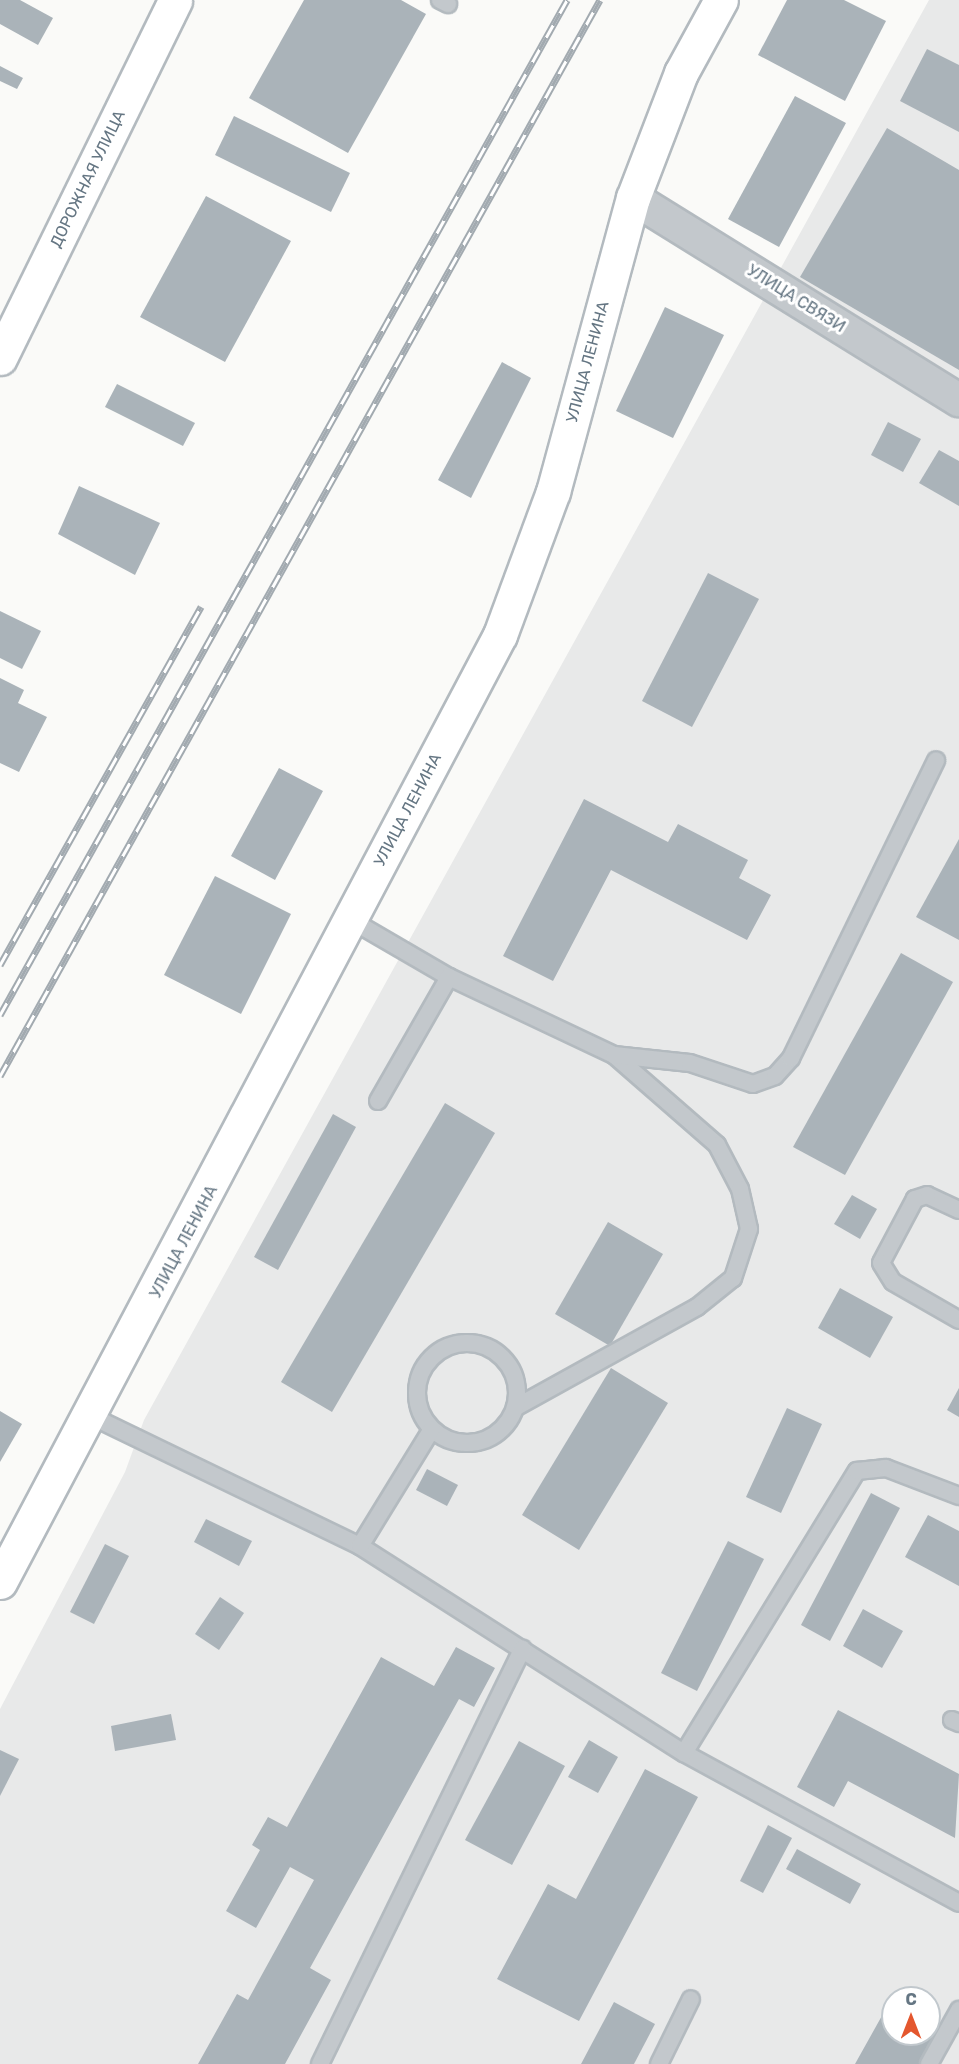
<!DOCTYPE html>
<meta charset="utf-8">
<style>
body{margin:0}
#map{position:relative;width:959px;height:2064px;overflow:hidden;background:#fafaf8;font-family:Rubik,sans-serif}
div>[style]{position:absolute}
.built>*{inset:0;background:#e8e9e9}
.building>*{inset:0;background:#aab3b9}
.roads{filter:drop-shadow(2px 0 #b3babf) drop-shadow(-2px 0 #b3babf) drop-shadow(0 2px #b3babf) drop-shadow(0 -2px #b3babf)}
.lane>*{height:16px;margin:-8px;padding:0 8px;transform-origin:8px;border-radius:8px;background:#c3c8cc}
.lane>.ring{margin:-8px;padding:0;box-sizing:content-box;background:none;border:16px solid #c3c8cc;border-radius:50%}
.street>*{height:32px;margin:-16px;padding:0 16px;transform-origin:16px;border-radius:16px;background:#c3c8cc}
.secondary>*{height:33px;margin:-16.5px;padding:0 16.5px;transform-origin:16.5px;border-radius:16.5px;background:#fff}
.primary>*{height:33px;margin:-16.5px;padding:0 16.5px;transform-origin:16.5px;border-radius:16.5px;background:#fff}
.rail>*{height:7px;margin-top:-3.5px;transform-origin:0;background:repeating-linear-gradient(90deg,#fff 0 14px,#a2aab0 0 28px);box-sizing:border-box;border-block:2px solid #a2aab0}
span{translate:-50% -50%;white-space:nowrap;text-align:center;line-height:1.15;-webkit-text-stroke:6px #fff;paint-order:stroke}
.street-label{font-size:16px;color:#657683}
.north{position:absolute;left:881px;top:1986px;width:60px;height:60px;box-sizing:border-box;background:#fff;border:2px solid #c1c8cd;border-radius:50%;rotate:0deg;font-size:16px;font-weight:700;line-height:24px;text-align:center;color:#657683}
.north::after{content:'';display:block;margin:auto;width:21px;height:27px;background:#e4572e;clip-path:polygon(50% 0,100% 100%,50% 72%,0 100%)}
</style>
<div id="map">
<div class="built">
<div style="clip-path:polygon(evenodd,929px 0,959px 0,959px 2064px,0 2064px,0 1709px,125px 1472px,144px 1420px,929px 0,893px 1998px,929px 1998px,929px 2034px,893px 2034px,893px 1998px)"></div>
</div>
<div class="building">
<div style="clip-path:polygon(0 0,20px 0,53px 18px,38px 45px,0 24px)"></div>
<div style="clip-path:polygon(304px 0,401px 0,426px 14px,348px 153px,249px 98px)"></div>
<div style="clip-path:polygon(787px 0,844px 0,886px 21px,845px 101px,758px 55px)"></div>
<div style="clip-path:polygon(927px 49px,959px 65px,959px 132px,900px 101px)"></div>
<div style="clip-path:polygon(0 66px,23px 78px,17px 89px,0 81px)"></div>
<div style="clip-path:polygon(795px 96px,846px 123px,779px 247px,728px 219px)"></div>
<div style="clip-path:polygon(234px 116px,350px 173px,331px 212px,215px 155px)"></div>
<div style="clip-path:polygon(887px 128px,959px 170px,959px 370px,800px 277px)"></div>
<div style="clip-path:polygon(206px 196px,291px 241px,225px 362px,140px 317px)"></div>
<div style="clip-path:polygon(665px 307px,724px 335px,673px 438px,616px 411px)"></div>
<div style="clip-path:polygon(502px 362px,531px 378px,471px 498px,438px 480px)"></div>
<div style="clip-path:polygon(117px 384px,195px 423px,183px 446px,105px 407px)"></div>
<div style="clip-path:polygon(888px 422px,921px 439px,903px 472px,871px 455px)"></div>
<div style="clip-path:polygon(939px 450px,959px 461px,959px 506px,919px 483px)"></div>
<div style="clip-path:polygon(79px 486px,160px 523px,135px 575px,58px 534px)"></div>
<div style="clip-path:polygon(708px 573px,759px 599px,692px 727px,642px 701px)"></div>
<div style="clip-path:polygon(0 611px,41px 631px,22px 669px,0 658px)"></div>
<div style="clip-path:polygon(0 678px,24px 690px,18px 703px,47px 717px,19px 772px,0 763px)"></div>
<div style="clip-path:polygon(279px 768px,323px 791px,275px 880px,231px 856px)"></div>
<div style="clip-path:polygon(584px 799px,668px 842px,678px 824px,748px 860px,739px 878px,771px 895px,747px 940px,611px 870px,553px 981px,503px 956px)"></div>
<div style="clip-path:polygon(959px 839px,959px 940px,916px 917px)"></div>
<div style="clip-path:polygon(215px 876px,291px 914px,241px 1014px,164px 975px)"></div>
<div style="clip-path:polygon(901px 953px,953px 982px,845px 1175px,793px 1147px)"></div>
<div style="clip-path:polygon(445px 1103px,495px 1133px,332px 1412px,281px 1382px)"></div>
<div style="clip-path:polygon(333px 1114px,356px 1127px,278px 1270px,254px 1257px)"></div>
<div style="clip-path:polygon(852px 1195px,877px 1209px,860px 1239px,834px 1224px)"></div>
<div style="clip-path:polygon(608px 1222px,663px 1254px,610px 1346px,555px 1314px)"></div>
<div style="clip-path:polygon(840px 1288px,893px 1317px,870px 1358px,818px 1328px)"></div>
<div style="clip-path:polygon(611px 1368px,668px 1403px,579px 1550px,522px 1515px)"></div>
<div style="clip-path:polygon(959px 1388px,959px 1417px,947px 1410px)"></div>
<div style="clip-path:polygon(787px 1408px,822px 1424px,781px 1513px,746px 1497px)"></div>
<div style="clip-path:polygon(0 1411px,22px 1424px,0 1462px)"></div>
<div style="clip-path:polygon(427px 1469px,458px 1485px,447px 1506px,416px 1490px)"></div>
<div style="clip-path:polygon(871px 1493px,900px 1508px,830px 1641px,801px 1625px)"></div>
<div style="clip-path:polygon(928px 1515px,959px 1531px,959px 1586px,905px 1557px)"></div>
<div style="clip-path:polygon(206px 1519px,252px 1541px,239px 1566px,194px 1542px)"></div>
<div style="clip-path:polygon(728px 1541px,764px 1559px,697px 1691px,661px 1673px)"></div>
<div style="clip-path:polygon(105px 1544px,129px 1556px,94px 1624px,70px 1612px)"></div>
<div style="clip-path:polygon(220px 1597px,244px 1613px,219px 1650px,195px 1634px)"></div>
<div style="clip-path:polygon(863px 1609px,903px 1631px,882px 1668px,843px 1646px)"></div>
<div style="clip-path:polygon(456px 1647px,495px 1668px,474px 1707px,459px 1699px,310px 1968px,331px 1980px,285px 2064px,198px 2064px,237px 1994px,248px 2000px,314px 1880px,290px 1867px,256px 1928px,226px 1911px,260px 1850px,252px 1845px,268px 1817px,287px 1827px,381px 1657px,434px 1686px)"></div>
<div style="clip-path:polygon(838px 1710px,959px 1774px,955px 1838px,848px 1781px,834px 1807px,797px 1787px)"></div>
<div style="clip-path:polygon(171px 1714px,176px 1740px,115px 1751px,111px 1726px)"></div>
<div style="clip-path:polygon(589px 1740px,618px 1757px,598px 1793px,568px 1777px)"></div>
<div style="clip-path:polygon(519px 1741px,565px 1766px,512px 1865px,465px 1840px)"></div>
<div style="clip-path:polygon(0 1750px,19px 1759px,0 1796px)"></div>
<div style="clip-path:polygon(645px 1769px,698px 1797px,579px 2021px,497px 1979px,548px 1884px,576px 1899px)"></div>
<div style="clip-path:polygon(768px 1825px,792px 1838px,763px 1893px,740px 1881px)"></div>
<div style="clip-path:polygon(797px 1849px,861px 1884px,850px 1904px,786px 1869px)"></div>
<div style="clip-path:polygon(893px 1996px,893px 2034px,929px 2034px,929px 2015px,944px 2024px,921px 2064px,855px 2064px)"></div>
<div style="clip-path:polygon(614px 2002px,655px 2024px,634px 2064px,581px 2064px)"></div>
</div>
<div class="roads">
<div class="lane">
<div style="left:440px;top:0;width:9px;rotate:27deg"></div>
<div style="left:351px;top:920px;width:113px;rotate:30.2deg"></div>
<div style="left:449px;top:977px;width:183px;rotate:25.3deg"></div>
<div style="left:614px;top:1055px;width:137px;rotate:41.1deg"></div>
<div style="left:717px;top:1145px;width:50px;rotate:62.4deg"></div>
<div style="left:740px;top:1189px;width:41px;rotate:77.3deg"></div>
<div style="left:749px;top:1229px;width:52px;rotate:108.1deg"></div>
<div style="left:733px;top:1278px;width:46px;rotate:141.1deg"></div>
<div style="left:697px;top:1307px;width:208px;rotate:151deg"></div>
<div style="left:614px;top:1055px;width:76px;rotate:6deg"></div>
<div style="left:690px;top:1063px;width:66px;rotate:18.4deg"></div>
<div style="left:753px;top:1084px;width:23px;rotate:-20deg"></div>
<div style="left:775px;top:1076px;width:24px;rotate:-48deg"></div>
<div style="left:791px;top:1058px;width:331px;rotate:-64deg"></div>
<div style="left:378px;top:1101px;width:143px;rotate:-60.2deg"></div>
<div style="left:959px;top:1210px;width:35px;rotate:-155deg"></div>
<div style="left:927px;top:1195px;width:13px;rotate:162deg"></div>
<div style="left:915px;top:1199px;width:72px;rotate:118deg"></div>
<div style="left:881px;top:1263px;width:22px;rotate:58deg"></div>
<div style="left:893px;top:1282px;width:76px;rotate:29.9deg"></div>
<div class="ring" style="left:417px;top:1343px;width:84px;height:84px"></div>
<div style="left:91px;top:1416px;width:299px;rotate:25.8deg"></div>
<div style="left:360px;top:1546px;width:384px;rotate:32.6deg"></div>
<div style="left:684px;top:1753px;width:313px;rotate:28.6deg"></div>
<div style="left:360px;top:1546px;width:137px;rotate:-58.4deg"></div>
<div style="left:952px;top:1720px;width:8px;rotate:23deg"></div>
<div style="left:684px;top:1753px;width:331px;rotate:-58.5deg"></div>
<div style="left:857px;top:1471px;width:29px;rotate:-6deg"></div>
<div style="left:886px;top:1468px;width:78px;rotate:21deg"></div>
<div style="left:320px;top:2064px;width:462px;rotate:-64deg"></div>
<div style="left:659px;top:2064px;width:72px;rotate:-63.8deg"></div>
<div style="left:929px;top:2064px;width:62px;rotate:-60.9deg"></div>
</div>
<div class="street">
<div style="left:633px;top:198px;width:384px;rotate:31.8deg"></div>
</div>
<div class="secondary">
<div style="left:0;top:1582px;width:1071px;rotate:-62.17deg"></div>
<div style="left:500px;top:635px;width:153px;rotate:-69.7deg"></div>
<div style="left:553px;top:492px;width:305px;rotate:-74.8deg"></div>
<div style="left:633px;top:198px;width:134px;rotate:-69deg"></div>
<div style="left:681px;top:73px;width:83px;rotate:-61.3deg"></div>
</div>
<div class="primary">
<div style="left:0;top:358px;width:398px;rotate:-63.9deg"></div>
</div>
</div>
<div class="rail">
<div style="left:0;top:965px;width:411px;rotate:-60.7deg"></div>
<div style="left:0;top:1015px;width:1163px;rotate:-60.81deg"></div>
<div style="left:0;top:1076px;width:1232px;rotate:-60.86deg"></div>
</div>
<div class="street-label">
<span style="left:88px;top:179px;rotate:-64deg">ДОРОЖНАЯ УЛИЦА</span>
<span style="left:796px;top:299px;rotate:32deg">УЛИЦА СВЯЗИ</span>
<span style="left:588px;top:362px;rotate:-75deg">УЛИЦА ЛЕНИНА</span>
<span style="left:408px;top:810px;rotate:-62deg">УЛИЦА ЛЕНИНА</span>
<span style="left:184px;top:1242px;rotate:-62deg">УЛИЦА ЛЕНИНА</span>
</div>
<div class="north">С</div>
</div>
